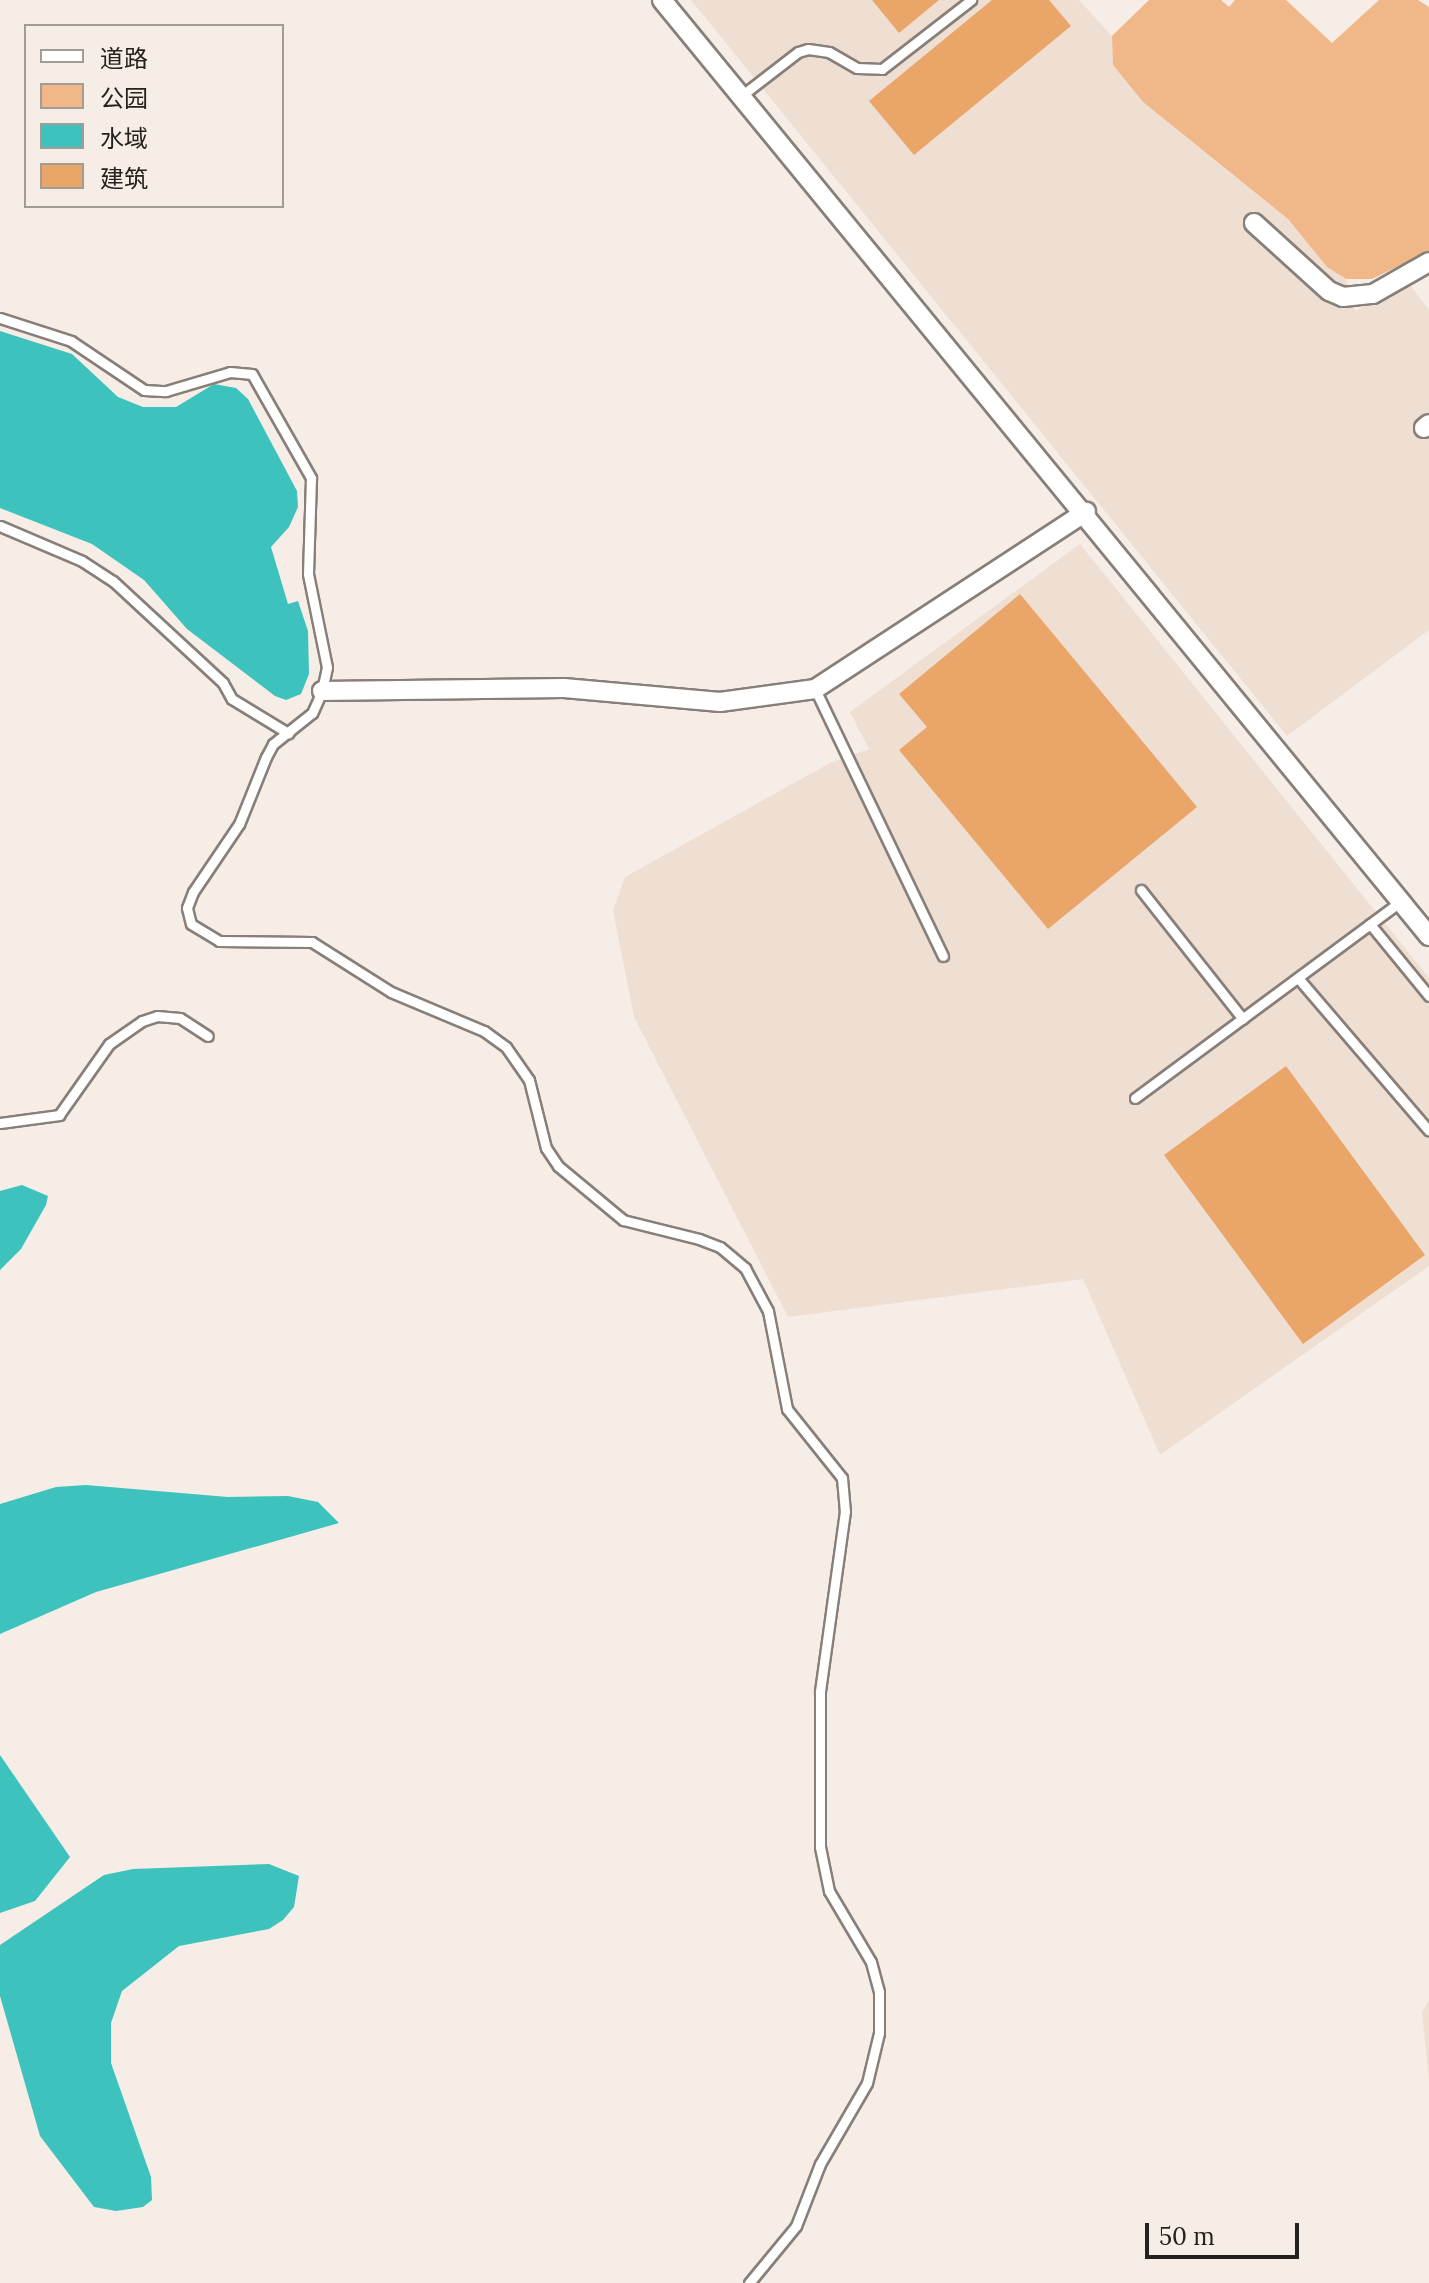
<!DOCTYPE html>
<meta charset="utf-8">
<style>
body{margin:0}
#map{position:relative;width:1429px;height:2283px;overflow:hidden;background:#f6ede6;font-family:Lora,"Noto Sans SC",serif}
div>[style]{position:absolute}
.built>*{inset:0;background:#efdfd3}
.green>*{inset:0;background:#f0b788}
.water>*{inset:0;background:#3dc2be}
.building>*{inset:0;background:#eaa569}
.roads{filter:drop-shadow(2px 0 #877f78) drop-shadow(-2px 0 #877f78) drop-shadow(0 2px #877f78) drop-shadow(0 -2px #877f78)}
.lane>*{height:9px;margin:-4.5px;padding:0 4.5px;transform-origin:4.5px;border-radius:4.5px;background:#fff}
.street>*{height:18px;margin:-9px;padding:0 9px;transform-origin:9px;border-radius:9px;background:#fff}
span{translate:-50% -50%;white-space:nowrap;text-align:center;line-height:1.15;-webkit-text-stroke:6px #f6ede6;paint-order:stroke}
.legend{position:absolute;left:24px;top:24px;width:260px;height:184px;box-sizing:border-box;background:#f6ede6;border:2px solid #a29b96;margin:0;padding:10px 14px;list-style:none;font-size:24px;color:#24211e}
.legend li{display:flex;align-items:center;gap:16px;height:40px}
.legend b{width:40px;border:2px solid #a29b96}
.scale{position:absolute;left:1145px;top:2223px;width:154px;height:36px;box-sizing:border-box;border:4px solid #24211e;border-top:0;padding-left:10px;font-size:24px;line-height:28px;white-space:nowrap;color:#24211e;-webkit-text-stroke:6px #f6ede6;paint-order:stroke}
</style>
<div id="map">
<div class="built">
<div style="clip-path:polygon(691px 0,1079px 0,1112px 36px,1113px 65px,1143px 102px,1288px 219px,1327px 267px,1346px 279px,1355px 311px,1410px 285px,1429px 310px,1429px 630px,1287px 736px)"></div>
<div style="clip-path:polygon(1080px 544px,1429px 978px,1429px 1266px,1160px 1455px,1083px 1279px,788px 1317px,634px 1017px,613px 910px,625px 877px,830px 763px,869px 749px,850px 712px)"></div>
<div style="clip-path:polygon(1429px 1999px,1429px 2081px,1422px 2013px)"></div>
</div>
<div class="green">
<div style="clip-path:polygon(1149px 0,1221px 0,1229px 7px,1235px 0,1286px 0,1332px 43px,1379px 0,1418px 0,1429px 7px,1429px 251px,1372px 279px,1346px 279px,1327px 267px,1288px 219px,1143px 102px,1113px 65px,1112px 36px)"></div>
</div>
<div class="water">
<div style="clip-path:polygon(0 331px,72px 354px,118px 397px,143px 407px,176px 407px,214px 384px,236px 388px,248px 399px,297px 491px,298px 507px,289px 527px,271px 547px,288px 604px,298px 601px,308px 631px,309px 674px,301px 694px,286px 700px,275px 696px,187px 629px,144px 580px,92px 544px,0 508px)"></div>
<div style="clip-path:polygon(22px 1185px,48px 1196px,46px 1205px,21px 1249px,0 1270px,0 1191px)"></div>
<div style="clip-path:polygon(86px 1485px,228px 1497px,288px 1496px,318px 1502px,339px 1523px,96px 1592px,0 1634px,0 1504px,56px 1487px)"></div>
<div style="clip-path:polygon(0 1755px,70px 1857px,35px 1901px,0 1913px)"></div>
<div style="clip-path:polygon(269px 1864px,299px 1876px,294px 1907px,283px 1920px,269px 1929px,179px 1946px,122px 1991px,111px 2023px,111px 2063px,151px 2177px,152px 2200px,143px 2207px,116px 2211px,94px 2207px,40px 2136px,0 1996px,0 1945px,104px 1875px,133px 1869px)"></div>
</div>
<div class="building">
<div style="clip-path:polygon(872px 0,939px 0,899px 33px)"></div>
<div style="clip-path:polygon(992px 0,1049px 0,1071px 26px,914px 155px,869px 101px)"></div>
<div style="clip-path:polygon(1020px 594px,1197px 807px,1048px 929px,899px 750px,927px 727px,899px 694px)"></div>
<div style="clip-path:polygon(1286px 1066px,1425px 1255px,1303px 1344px,1164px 1155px)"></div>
</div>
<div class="roads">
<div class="lane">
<div style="left:741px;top:96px;width:72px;rotate:-37.7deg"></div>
<div style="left:798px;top:52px;width:10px;rotate:-17deg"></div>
<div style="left:808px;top:49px;width:21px;rotate:8deg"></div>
<div style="left:829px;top:52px;width:32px;rotate:30deg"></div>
<div style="left:857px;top:68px;width:25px;rotate:2deg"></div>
<div style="left:882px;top:69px;width:113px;rotate:-37.8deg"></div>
<div style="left:0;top:318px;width:75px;rotate:17.9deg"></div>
<div style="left:71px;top:341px;width:88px;rotate:33.9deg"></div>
<div style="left:144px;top:390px;width:22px;rotate:3deg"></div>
<div style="left:166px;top:391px;width:67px;rotate:-16.5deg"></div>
<div style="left:230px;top:372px;width:22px;rotate:5deg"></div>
<div style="left:252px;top:374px;width:120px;rotate:60.4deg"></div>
<div style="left:311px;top:478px;width:96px;rotate:91.8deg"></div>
<div style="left:308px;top:574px;width:95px;rotate:78.5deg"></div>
<div style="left:327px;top:667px;width:25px;rotate:102deg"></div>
<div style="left:322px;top:691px;width:24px;rotate:114deg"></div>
<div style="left:312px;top:713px;width:50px;rotate:141.5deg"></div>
<div style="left:273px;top:744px;width:15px;rotate:118deg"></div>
<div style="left:266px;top:757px;width:72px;rotate:111.9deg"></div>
<div style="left:239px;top:824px;width:82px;rotate:124.1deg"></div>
<div style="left:193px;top:892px;width:17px;rotate:111deg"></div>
<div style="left:187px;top:908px;width:16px;rotate:76deg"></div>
<div style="left:191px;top:924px;width:33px;rotate:31deg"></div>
<div style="left:219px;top:941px;width:93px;rotate:0.6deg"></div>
<div style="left:312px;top:942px;width:93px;rotate:32.3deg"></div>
<div style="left:391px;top:992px;width:101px;rotate:22.8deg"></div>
<div style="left:484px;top:1031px;width:27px;rotate:36deg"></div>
<div style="left:506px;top:1047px;width:40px;rotate:55.1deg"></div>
<div style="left:529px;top:1080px;width:70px;rotate:76deg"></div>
<div style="left:546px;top:1148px;width:22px;rotate:56deg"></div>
<div style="left:558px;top:1166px;width:85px;rotate:39.7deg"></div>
<div style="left:623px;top:1220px;width:78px;rotate:14deg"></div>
<div style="left:699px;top:1239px;width:22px;rotate:21deg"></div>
<div style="left:720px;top:1247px;width:33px;rotate:40deg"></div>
<div style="left:745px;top:1268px;width:49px;rotate:61.9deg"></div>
<div style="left:768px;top:1311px;width:100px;rotate:79deg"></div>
<div style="left:787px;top:1409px;width:88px;rotate:51.4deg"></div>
<div style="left:842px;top:1478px;width:33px;rotate:85deg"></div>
<div style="left:845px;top:1511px;width:183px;rotate:97.9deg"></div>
<div style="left:820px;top:1692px;width:155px;rotate:90deg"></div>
<div style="left:820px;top:1847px;width:45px;rotate:78.4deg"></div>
<div style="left:829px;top:1891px;width:82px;rotate:59.4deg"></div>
<div style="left:871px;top:1962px;width:31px;rotate:75deg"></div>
<div style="left:879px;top:1992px;width:41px;rotate:90deg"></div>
<div style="left:879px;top:2033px;width:51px;rotate:103.5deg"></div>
<div style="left:867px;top:2083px;width:94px;rotate:120.1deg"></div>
<div style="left:820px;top:2164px;width:66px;rotate:111.2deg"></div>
<div style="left:796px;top:2226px;width:74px;rotate:129.5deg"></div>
<div style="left:0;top:526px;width:89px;rotate:23.1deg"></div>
<div style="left:82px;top:561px;width:37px;rotate:33deg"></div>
<div style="left:113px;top:581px;width:150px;rotate:42.8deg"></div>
<div style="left:223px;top:683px;width:18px;rotate:61deg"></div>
<div style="left:232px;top:699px;width:66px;rotate:31.3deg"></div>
<div style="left:815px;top:689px;width:296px;rotate:64.4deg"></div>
<div style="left:1141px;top:890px;width:164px;rotate:51.7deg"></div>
<div style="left:1370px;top:924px;width:93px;rotate:50.7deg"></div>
<div style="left:1298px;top:978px;width:201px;rotate:49.4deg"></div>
<div style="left:1135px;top:1098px;width:331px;rotate:-36.5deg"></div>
<div style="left:0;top:1123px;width:60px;rotate:-7.7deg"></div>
<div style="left:59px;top:1115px;width:87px;rotate:-54.8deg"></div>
<div style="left:109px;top:1044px;width:40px;rotate:-34.9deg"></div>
<div style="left:142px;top:1021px;width:16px;rotate:-18deg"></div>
<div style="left:157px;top:1016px;width:23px;rotate:5deg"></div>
<div style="left:180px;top:1018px;width:33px;rotate:33deg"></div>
</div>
<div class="street">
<div style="left:662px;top:0;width:1210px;rotate:50.67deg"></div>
<div style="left:1254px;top:223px;width:101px;rotate:42.2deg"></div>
<div style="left:1329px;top:291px;width:15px;rotate:23deg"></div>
<div style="left:1343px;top:297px;width:30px;rotate:-6deg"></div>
<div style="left:1373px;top:294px;width:64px;rotate:-29.7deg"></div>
<div style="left:1424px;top:428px;width:6px;rotate:-39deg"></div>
<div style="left:322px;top:691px;width:242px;rotate:-0.7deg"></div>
<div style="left:564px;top:688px;width:157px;rotate:5.1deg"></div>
<div style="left:720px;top:702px;width:96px;rotate:-7.8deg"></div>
<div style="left:815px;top:689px;width:324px;rotate:-33.2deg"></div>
</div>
</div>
<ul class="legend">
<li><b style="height:10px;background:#fff"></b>道路</li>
<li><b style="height:22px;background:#f0b788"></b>公园</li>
<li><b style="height:22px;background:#3dc2be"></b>水域</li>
<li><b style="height:22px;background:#eaa569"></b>建筑</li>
</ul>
<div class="scale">50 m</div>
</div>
